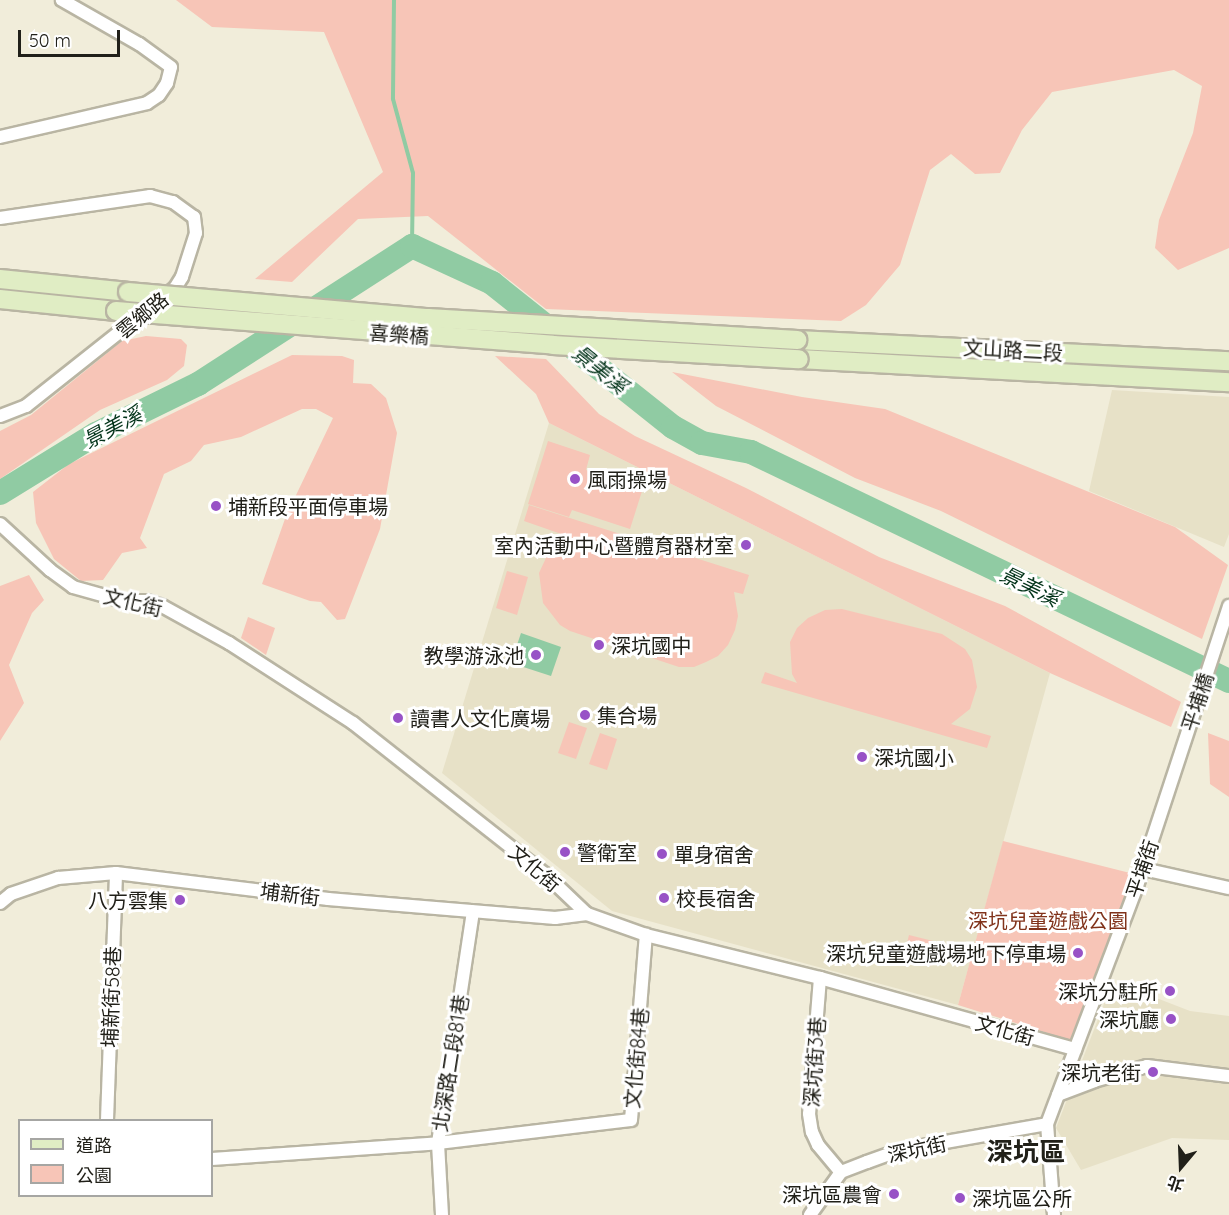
<!DOCTYPE html>
<meta charset="utf-8">
<style>
body{margin:0}
#map{position:relative;width:1229px;height:1215px;overflow:hidden;background:#f1edda;font-family:Quicksand,"Noto Sans TC",sans-serif}
div>[style]{position:absolute}
.built>*{inset:0;background:#e7e1c7}
.green>*{inset:0;background:#f7c5b7}
.water>*{inset:0;background:#90cba3}
.stream>*{height:4px;margin:-2px;padding:0 2px;transform-origin:2px;border-radius:2px;background:#90cba3}
.river>*{height:24px;margin:-12px;padding:0 12px;transform-origin:12px;border-radius:12px;background:#90cba3}
.roads{filter:drop-shadow(2px 0 #b9b5a3) drop-shadow(-2px 0 #b9b5a3) drop-shadow(0 2px #b9b5a3) drop-shadow(0 -2px #b9b5a3)}
.street>*{height:12px;margin:-6px;padding:0 6px;transform-origin:6px;border-radius:6px;background:#fff}
.secondary>*{height:18px;margin:-9px;padding:0 9px;transform-origin:9px;border-radius:9px;background:#e0edc4}
.bridges{filter:drop-shadow(2px 0 #b9b5a3) drop-shadow(-2px 0 #b9b5a3) drop-shadow(0 2px #b9b5a3) drop-shadow(0 -2px #b9b5a3)}
.secondary-bridge>*{height:18px;margin:-9px;padding:0 9px;transform-origin:9px;border-radius:9px;background:#e0edc4}
.dots>*{width:16px;height:16px;translate:-50% -50%;box-sizing:border-box;border:3px solid #fff;border-radius:50%}
span{translate:-50% -50%;white-space:nowrap;text-align:center;line-height:1.15;-webkit-text-stroke:6px #fff;paint-order:stroke}
.street-label{font-size:20px;color:#212019}
.poi-label{font-size:20px;color:#212019}
.left{translate:0 -50%;text-align:left}
.right{translate:-100% -50%;text-align:right}
.park-label{font-size:20px;color:#81331b}
.water-label{font-size:21px;color:#023319;font-style:italic}
.district-label{font-size:26px;color:#212019;font-weight:700}
.legend{position:absolute;left:18px;top:1119px;width:195px;height:78px;box-sizing:border-box;background:#fff;border:2px solid #a6a6a3;margin:0;padding:8px 10px;list-style:none;font-size:18px;color:#212019}
.legend li{display:flex;align-items:center;gap:12px;height:30px}
.legend b{width:30px;border:2px solid #a6a6a3}
.north{position:absolute;left:1151px;top:1137px;width:60px;height:60px;-webkit-text-stroke:4px #fff;paint-order:stroke;rotate:199deg;font-size:16px;font-weight:700;line-height:24px;text-align:center;color:#212019}
.north::after{content:'';display:block;margin:auto;width:21px;height:27px;background:#212019;clip-path:polygon(50% 0,100% 100%,50% 72%,0 100%)}
.scale{position:absolute;left:18px;top:30px;width:102px;height:27px;box-sizing:border-box;border:3px solid #212019;border-top:0;padding-left:8px;font-size:18px;line-height:21px;white-space:nowrap;color:#212019;-webkit-text-stroke:4px #fff;paint-order:stroke}
</style>
<div id="map">
<div class="built">
<div style="clip-path:polygon(1112px 390px,1229px 397px,1229px 534px,1224px 547px,1089px 491px)"></div>
<div style="clip-path:polygon(549px 423px,1050px 673px,958px 1005px,612px 911px,442px 773px)"></div>
<div style="clip-path:polygon(1159px 999px,1190px 1011px,1229px 1016px,1229px 1140px,1172px 1138px,1081px 1170px,1056px 1128px,1105px 1001px)"></div>
</div>
<div class="green">
<div style="clip-path:polygon(176px 0,1229px 0,1229px 248px,1178px 270px,1155px 248px,1159px 220px,1193px 133px,1202px 86px,1174px 70px,1052px 92px,1022px 130px,1000px 173px,975px 174px,951px 154px,930px 170px,900px 265px,866px 305px,841px 321px,546px 309px,428px 216px,358px 219px,292px 282px,255px 279px,383px 172px,324px 32px,212px 27px)"></div>
<div style="clip-path:polygon(146px 336px,181px 339px,187px 345px,184px 366px,167px 380px,100px 410px,0 479px,0 431px,31px 415px,122px 341px)"></div>
<div style="clip-path:polygon(292px 355px,342px 356px,354px 360px,353px 383px,371px 384px,386px 398px,397px 433px,380px 529px,345px 619px,337px 620px,321px 602px,310px 601px,262px 584px,286px 516px,333px 418px,316px 409px,302px 409px,241px 437px,204px 445px,191px 461px,164px 474px,140px 538px,147px 548px,122px 553px,103px 580px,81px 581px,54px 559px,36px 523px,33px 492px,69px 464px)"></div>
<div style="clip-path:polygon(495px 356px,546px 359px,599px 414px,635px 436px,746px 488px,879px 557px,1005px 606px,1181px 702px,1171px 727px,1050px 673px,549px 423px,536px 394px)"></div>
<div style="clip-path:polygon(672px 372px,802px 397px,885px 409px,1175px 527px,1228px 565px,1202px 639px,941px 511px,855px 478px,716px 406px)"></div>
<div style="clip-path:polygon(548px 441px,590px 455px,586px 470px,643px 488px,630px 529px,572px 510px,569px 517px,528px 504px)"></div>
<div style="clip-path:polygon(529px 505px,749px 575px,743px 594px,734px 592px,738px 616px,735px 630px,728px 645px,718px 656px,706px 662px,694px 667px,679px 667px,570px 631px,560px 625px,543px 603px,539px 573px,552px 545px,567px 536px,524px 521px)"></div>
<div style="clip-path:polygon(507px 571px,528px 577px,517px 615px,496px 608px)"></div>
<div style="clip-path:polygon(29px 575px,44px 600px,32px 613px,9px 665px,24px 703px,0 741px,0 586px)"></div>
<div style="clip-path:polygon(842px 609px,942px 634px,965px 649px,972px 660px,977px 687px,970px 709px,951px 724px,991px 736px,987px 748px,761px 683px,765px 672px,797px 683px,792px 674px,790px 642px,797px 628px,808px 618px,825px 610px)"></div>
<div style="clip-path:polygon(248px 617px,275px 628px,266px 655px,241px 638px)"></div>
<div style="clip-path:polygon(569px 722px,587px 728px,576px 759px,558px 753px)"></div>
<div style="clip-path:polygon(600px 733px,617px 739px,607px 770px,589px 764px)"></div>
<div style="clip-path:polygon(1208px 733px,1229px 741px,1229px 797px,1210px 784px)"></div>
<div style="clip-path:polygon(1003px 841px,1134px 874px,1070px 1040px,958px 1005px)"></div>
<div style="clip-path:polygon(909px 935px,937px 942px,931px 966px,903px 959px)"></div>
</div>
<div class="water">
<div style="clip-path:polygon(521px 633px,561px 647px,551px 676px,511px 663px)"></div>
</div>
<div class="stream">
<div style="left:394px;top:0;width:99px;rotate:90.6deg"></div>
<div style="left:393px;top:99px;width:77px;rotate:74.9deg"></div>
<div style="left:413px;top:173px;width:73px;rotate:90.8deg"></div>
</div>
<div class="river">
<div style="left:0;top:493px;width:113px;rotate:-31.6deg"></div>
<div style="left:96px;top:434px;width:114px;rotate:-26.1deg"></div>
<div style="left:198px;top:384px;width:255px;rotate:-32.8deg"></div>
<div style="left:412px;top:246px;width:88px;rotate:24.8deg"></div>
<div style="left:492px;top:283px;width:231px;rotate:38.5deg"></div>
<div style="left:673px;top:427px;width:33px;rotate:29deg"></div>
<div style="left:702px;top:443px;width:50px;rotate:10.4deg"></div>
<div style="left:751px;top:452px;width:530px;rotate:25.6deg"></div>
</div>
<div class="roads">
<div class="street">
<div style="left:0;top:137px;width:151px;rotate:-13deg"></div>
<div style="left:147px;top:103px;width:14px;rotate:-34deg"></div>
<div style="left:159px;top:95px;width:14px;rotate:-56deg"></div>
<div style="left:167px;top:83px;width:16px;rotate:-76deg"></div>
<div style="left:171px;top:67px;width:39px;rotate:-144deg"></div>
<div style="left:139px;top:44px;width:89px;rotate:-150.3deg"></div>
<div style="left:0;top:218px;width:152px;rotate:-8.3deg"></div>
<div style="left:150px;top:196px;width:24px;rotate:15deg"></div>
<div style="left:173px;top:202px;width:26px;rotate:36deg"></div>
<div style="left:194px;top:217px;width:16px;rotate:83deg"></div>
<div style="left:196px;top:233px;width:46px;rotate:107.7deg"></div>
<div style="left:182px;top:277px;width:13px;rotate:122deg"></div>
<div style="left:175px;top:288px;width:190px;rotate:141.6deg"></div>
<div style="left:26px;top:406px;width:28px;rotate:159deg"></div>
<div style="left:0;top:524px;width:68px;rotate:42.6deg"></div>
<div style="left:50px;top:570px;width:29px;rotate:36deg"></div>
<div style="left:73px;top:587px;width:52px;rotate:15.6deg"></div>
<div style="left:123px;top:601px;width:24px"></div>
<div style="left:147px;top:601px;width:16px;rotate:18deg"></div>
<div style="left:162px;top:606px;width:77px;rotate:28.9deg"></div>
<div style="left:229px;top:643px;width:148px;rotate:32.8deg"></div>
<div style="left:353px;top:723px;width:244px;rotate:38.2deg"></div>
<div style="left:545px;top:874px;width:58px;rotate:43.6deg"></div>
<div style="left:587px;top:914px;width:63px;rotate:19.6deg"></div>
<div style="left:646px;top:935px;width:179px;rotate:13.9deg"></div>
<div style="left:820px;top:978px;width:265px;rotate:15.6deg"></div>
<div style="left:1143px;top:869px;width:88px;rotate:12.5deg"></div>
<div style="left:0;top:903px;width:14px;rotate:-39deg"></div>
<div style="left:11px;top:894px;width:50px;rotate:-18.8deg"></div>
<div style="left:58px;top:878px;width:58px;rotate:-4.9deg"></div>
<div style="left:116px;top:873px;width:214px;rotate:7deg"></div>
<div style="left:328px;top:899px;width:228px;rotate:4.8deg"></div>
<div style="left:555px;top:918px;width:32px;rotate:-7deg"></div>
<div style="left:820px;top:978px;width:136px;rotate:94.6deg"></div>
<div style="left:809px;top:1114px;width:18px;rotate:81deg"></div>
<div style="left:812px;top:1132px;width:14px;rotate:65deg"></div>
<div style="left:818px;top:1145px;width:35px;rotate:50deg"></div>
<div style="left:1058px;top:1095px;width:39px;rotate:-21deg"></div>
<div style="left:1094px;top:1081px;width:55px;rotate:-15.8deg"></div>
<div style="left:1147px;top:1066px;width:83px;rotate:7deg"></div>
<div style="left:107px;top:1120px;width:247px;rotate:-87.9deg"></div>
<div style="left:212px;top:1159px;width:227px;rotate:-4deg"></div>
<div style="left:438px;top:1143px;width:194px;rotate:-6.8deg"></div>
<div style="left:631px;top:1120px;width:186px;rotate:-85.4deg"></div>
<div style="left:442px;top:1215px;width:72px;rotate:-93.2deg"></div>
<div style="left:438px;top:1143px;width:234px;rotate:-81.4deg"></div>
<div style="left:810px;top:1215px;width:53px;rotate:-54.2deg"></div>
<div style="left:841px;top:1172px;width:28px;rotate:-21deg"></div>
<div style="left:867px;top:1162px;width:35px;rotate:-20deg"></div>
<div style="left:900px;top:1150px;width:149px;rotate:-10deg"></div>
<div style="left:1054px;top:1215px;width:91px;rotate:-94.4deg"></div>
<div style="left:1047px;top:1124px;width:254px;rotate:-69.3deg"></div>
<div style="left:1137px;top:886px;width:295px;rotate:-71.8deg"></div>
</div>
<div class="secondary">
<div style="left:0;top:279px;width:129px;rotate:5.8deg"></div>
<div style="left:0;top:299px;width:117px;rotate:5.9deg"></div>
<div style="left:797px;top:340px;width:433px;rotate:2.8deg"></div>
<div style="left:799px;top:359px;width:431px;rotate:3.1deg"></div>
</div>
</div>
<div class="bridges">
<div class="secondary-bridge">
<div style="left:128px;top:292px;width:301px;rotate:5deg"></div>
<div style="left:428px;top:318px;width:370px;rotate:3.4deg"></div>
<div style="left:116px;top:311px;width:438px;rotate:4.4deg"></div>
<div style="left:553px;top:345px;width:246px;rotate:3.3deg"></div>
</div>
</div>
<div class="dots">
<div style="left:575px;top:479px;background:#9852c6"></div>
<div style="left:216px;top:506px;background:#9852c6"></div>
<div style="left:746px;top:545px;background:#9852c6"></div>
<div style="left:599px;top:645px;background:#9852c6"></div>
<div style="left:536px;top:655px;background:#9852c6"></div>
<div style="left:585px;top:715px;background:#9852c6"></div>
<div style="left:398px;top:718px;background:#9852c6"></div>
<div style="left:862px;top:757px;background:#9852c6"></div>
<div style="left:565px;top:852px;background:#9852c6"></div>
<div style="left:662px;top:854px;background:#9852c6"></div>
<div style="left:664px;top:898px;background:#9852c6"></div>
<div style="left:180px;top:900px;background:#9852c6"></div>
<div style="left:1078px;top:953px;background:#9852c6"></div>
<div style="left:1170px;top:991px;background:#9852c6"></div>
<div style="left:1171px;top:1019px;background:#9852c6"></div>
<div style="left:1153px;top:1072px;background:#9852c6"></div>
<div style="left:894px;top:1194px;background:#9852c6"></div>
<div style="left:960px;top:1198px;background:#9852c6"></div>
</div>
<div class="street-label">
<span style="left:142px;top:315px;rotate:-39deg">雲鄉路</span>
<span style="left:399px;top:334px;rotate:4deg">喜樂橋</span>
<span style="left:1013px;top:350px;rotate:3deg">文山路二段</span>
<span style="left:133px;top:602px;rotate:13deg">文化街</span>
<span style="left:1197px;top:702px;rotate:-72deg">平埔橋</span>
<span style="left:535px;top:868px;rotate:40deg">文化街</span>
<span style="left:1142px;top:869px;rotate:-71deg">平埔街</span>
<span style="left:290px;top:894px;rotate:7deg">埔新街</span>
<span style="left:111px;top:997px;rotate:-88deg">埔新街58巷</span>
<span style="left:1005px;top:1030px;rotate:16deg">文化街</span>
<span style="left:636px;top:1058px;rotate:-85deg">文化街84巷</span>
<span style="left:814px;top:1062px;rotate:-86deg">深坑街3巷</span>
<span style="left:450px;top:1063px;rotate:-81deg">北深路二段81巷</span>
<span style="left:917px;top:1149px;rotate:-12deg">深坑街</span>
</div>
<div class="poi-label">
<span class="left" style="left:587px;top:479px">風雨操場</span>
<span class="left" style="left:228px;top:506px">埔新段平面停車場</span>
<span class="right" style="left:734px;top:545px">室內活動中心暨體育器材室</span>
<span class="left" style="left:611px;top:645px">深坑國中</span>
<span class="right" style="left:524px;top:655px">教學游泳池</span>
<span class="left" style="left:597px;top:715px">集合場</span>
<span class="left" style="left:410px;top:718px">讀書人文化廣場</span>
<span class="left" style="left:874px;top:757px">深坑國小</span>
<span class="left" style="left:577px;top:852px">警衛室</span>
<span class="left" style="left:674px;top:854px">單身宿舍</span>
<span class="left" style="left:676px;top:898px">校長宿舍</span>
<span class="right" style="left:168px;top:900px">八方雲集</span>
<span class="right" style="left:1066px;top:953px">深坑兒童遊戲場地下停車場</span>
<span class="right" style="left:1158px;top:991px">深坑分駐所</span>
<span class="right" style="left:1159px;top:1019px">深坑廳</span>
<span class="right" style="left:1141px;top:1072px">深坑老街</span>
<span class="right" style="left:882px;top:1194px">深坑區農會</span>
<span class="left" style="left:972px;top:1198px">深坑區公所</span>
</div>
<div class="park-label">
<span style="left:1048px;top:920px">深坑兒童遊戲公園</span>
</div>
<div class="water-label">
<span style="left:600px;top:369px;rotate:39deg">景美溪</span>
<span style="left:112px;top:427px;rotate:-28deg">景美溪</span>
<span style="left:1030px;top:586px;rotate:26deg">景美溪</span>
</div>
<div class="district-label">
<span style="left:1026px;top:1152px">深坑區</span>
</div>
<ul class="legend">
<li><b style="height:8px;background:#e0edc4"></b>道路</li>
<li><b style="height:16px;background:#f7c5b7"></b>公園</li>
</ul>
<div class="north">北</div>
<div class="scale">50 m</div>
</div>
